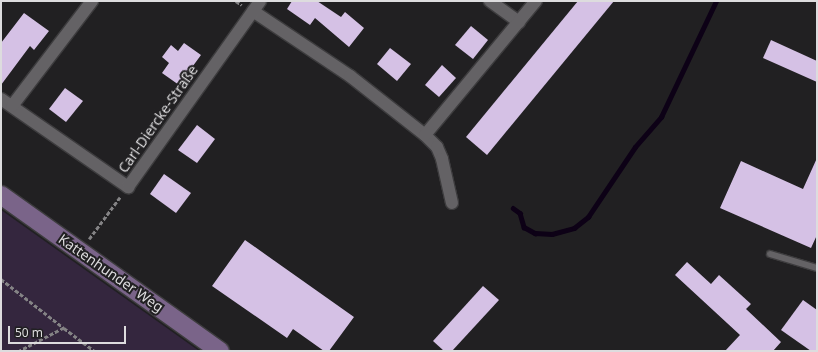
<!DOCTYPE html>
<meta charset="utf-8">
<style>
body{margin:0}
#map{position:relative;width:818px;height:352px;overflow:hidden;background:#212022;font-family:"Noto Sans",sans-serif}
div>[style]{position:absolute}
.green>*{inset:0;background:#34263e}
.stream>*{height:4.5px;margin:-2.25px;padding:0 2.25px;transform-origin:2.25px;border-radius:2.25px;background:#0d0116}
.building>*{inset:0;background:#d5c1e5}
.path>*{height:2.5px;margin-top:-1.25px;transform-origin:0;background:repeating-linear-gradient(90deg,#848385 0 4px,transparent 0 6px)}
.roads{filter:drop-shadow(1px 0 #3d3c3e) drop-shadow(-1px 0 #3d3c3e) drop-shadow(0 1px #3d3c3e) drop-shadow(0 -1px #3d3c3e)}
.lane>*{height:6px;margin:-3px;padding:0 3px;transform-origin:3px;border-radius:3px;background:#646265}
.street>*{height:12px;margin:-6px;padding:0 6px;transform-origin:6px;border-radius:6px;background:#646265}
.secondary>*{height:18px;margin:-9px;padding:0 9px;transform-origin:9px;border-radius:9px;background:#7a6489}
span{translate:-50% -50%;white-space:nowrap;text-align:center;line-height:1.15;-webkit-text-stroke:4px #212022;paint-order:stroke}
.street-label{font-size:14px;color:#dddcde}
.frame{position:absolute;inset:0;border:2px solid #dddcde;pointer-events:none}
.scale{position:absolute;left:8px;top:326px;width:118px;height:18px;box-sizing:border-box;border:2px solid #dddcde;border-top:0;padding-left:5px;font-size:12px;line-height:14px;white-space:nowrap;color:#dddcde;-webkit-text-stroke:3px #212022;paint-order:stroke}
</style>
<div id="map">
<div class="green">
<div style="clip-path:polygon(1px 210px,199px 351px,1px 351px)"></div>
</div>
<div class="stream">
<div style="left:513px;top:208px;width:9px;rotate:36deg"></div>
<div style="left:520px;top:213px;width:15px;rotate:74deg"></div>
<div style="left:524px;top:227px;width:13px;rotate:29deg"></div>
<div style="left:535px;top:233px;width:17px;rotate:3deg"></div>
<div style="left:552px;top:234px;width:23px;rotate:-15deg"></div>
<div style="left:574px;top:228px;width:18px;rotate:-38deg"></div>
<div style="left:588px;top:217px;width:84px;rotate:-56.1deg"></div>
<div style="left:635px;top:147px;width:40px;rotate:-49deg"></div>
<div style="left:661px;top:117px;width:128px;rotate:-64.6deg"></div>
</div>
<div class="building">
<div style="clip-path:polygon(292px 1px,317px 1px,341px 17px,345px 12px,364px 28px,349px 47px,315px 18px,310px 25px,287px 9px)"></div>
<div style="clip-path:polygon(578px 1px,614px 1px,487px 155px,466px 137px)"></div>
<div style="clip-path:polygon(24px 13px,49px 31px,34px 50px,30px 46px,1px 85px,1px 43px)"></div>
<div style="clip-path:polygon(471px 26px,488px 40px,473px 59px,455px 45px)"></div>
<div style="clip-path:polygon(771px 40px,817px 61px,817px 82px,763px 58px)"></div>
<div style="clip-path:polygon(184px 43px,201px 55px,179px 85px,162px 73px,169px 63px,162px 57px,171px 45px,178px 51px)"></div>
<div style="clip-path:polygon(390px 48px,411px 64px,397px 81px,377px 64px)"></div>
<div style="clip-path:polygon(442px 65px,456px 78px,439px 97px,425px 85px)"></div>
<div style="clip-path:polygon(65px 88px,83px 101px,66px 122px,49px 109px)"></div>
<div style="clip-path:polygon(197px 125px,215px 139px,197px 163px,178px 150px)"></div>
<div style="clip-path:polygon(817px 158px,817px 235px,811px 248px,720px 208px,741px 161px,803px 189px)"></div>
<div style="clip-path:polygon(164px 174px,191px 193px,176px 213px,150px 194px)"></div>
<div style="clip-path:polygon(245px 240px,354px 317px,329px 351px,324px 351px,293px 329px,287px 338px,212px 286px)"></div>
<div style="clip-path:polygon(687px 262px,711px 284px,719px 275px,751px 304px,746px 309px,781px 342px,773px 351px,725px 351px,740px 335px,675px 275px)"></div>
<div style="clip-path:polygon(483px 286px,499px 300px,452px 351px,444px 351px,433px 341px)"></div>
<div style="clip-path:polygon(803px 300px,817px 310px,817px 351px,811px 351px,781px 330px)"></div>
</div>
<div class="path">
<div style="left:236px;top:1px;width:7px;rotate:34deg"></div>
<div style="left:89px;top:239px;width:52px;rotate:-53.6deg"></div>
<div style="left:1px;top:279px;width:80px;rotate:37.9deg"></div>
<div style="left:64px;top:328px;width:50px;rotate:152.4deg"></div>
<div style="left:64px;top:328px;width:39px;rotate:37deg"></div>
</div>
<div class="roads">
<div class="lane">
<div style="left:770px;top:254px;width:49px;rotate:16.6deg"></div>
</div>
<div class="street">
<div style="left:490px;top:1px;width:36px;rotate:36deg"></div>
<div style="left:253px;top:11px;width:117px;rotate:33.8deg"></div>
<div style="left:350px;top:76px;width:95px;rotate:38.2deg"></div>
<div style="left:425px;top:135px;width:17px;rotate:45deg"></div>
<div style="left:437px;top:147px;width:13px;rotate:67deg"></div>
<div style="left:442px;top:159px;width:45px;rotate:77.2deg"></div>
<div style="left:1px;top:99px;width:155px;rotate:34.7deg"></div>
<div style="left:128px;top:187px;width:228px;rotate:-54.6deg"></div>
<div style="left:12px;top:106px;width:132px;rotate:-52.7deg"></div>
<div style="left:425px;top:135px;width:174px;rotate:-50.4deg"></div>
</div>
<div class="secondary">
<div style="left:1px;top:195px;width:269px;rotate:35.5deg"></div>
</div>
</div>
<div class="street-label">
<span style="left:158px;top:119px;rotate:-55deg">Carl-Diercke-Straße</span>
<span style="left:111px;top:273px;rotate:35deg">Kattenhunder Weg</span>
</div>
<div class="frame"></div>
<div class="scale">50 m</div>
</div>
